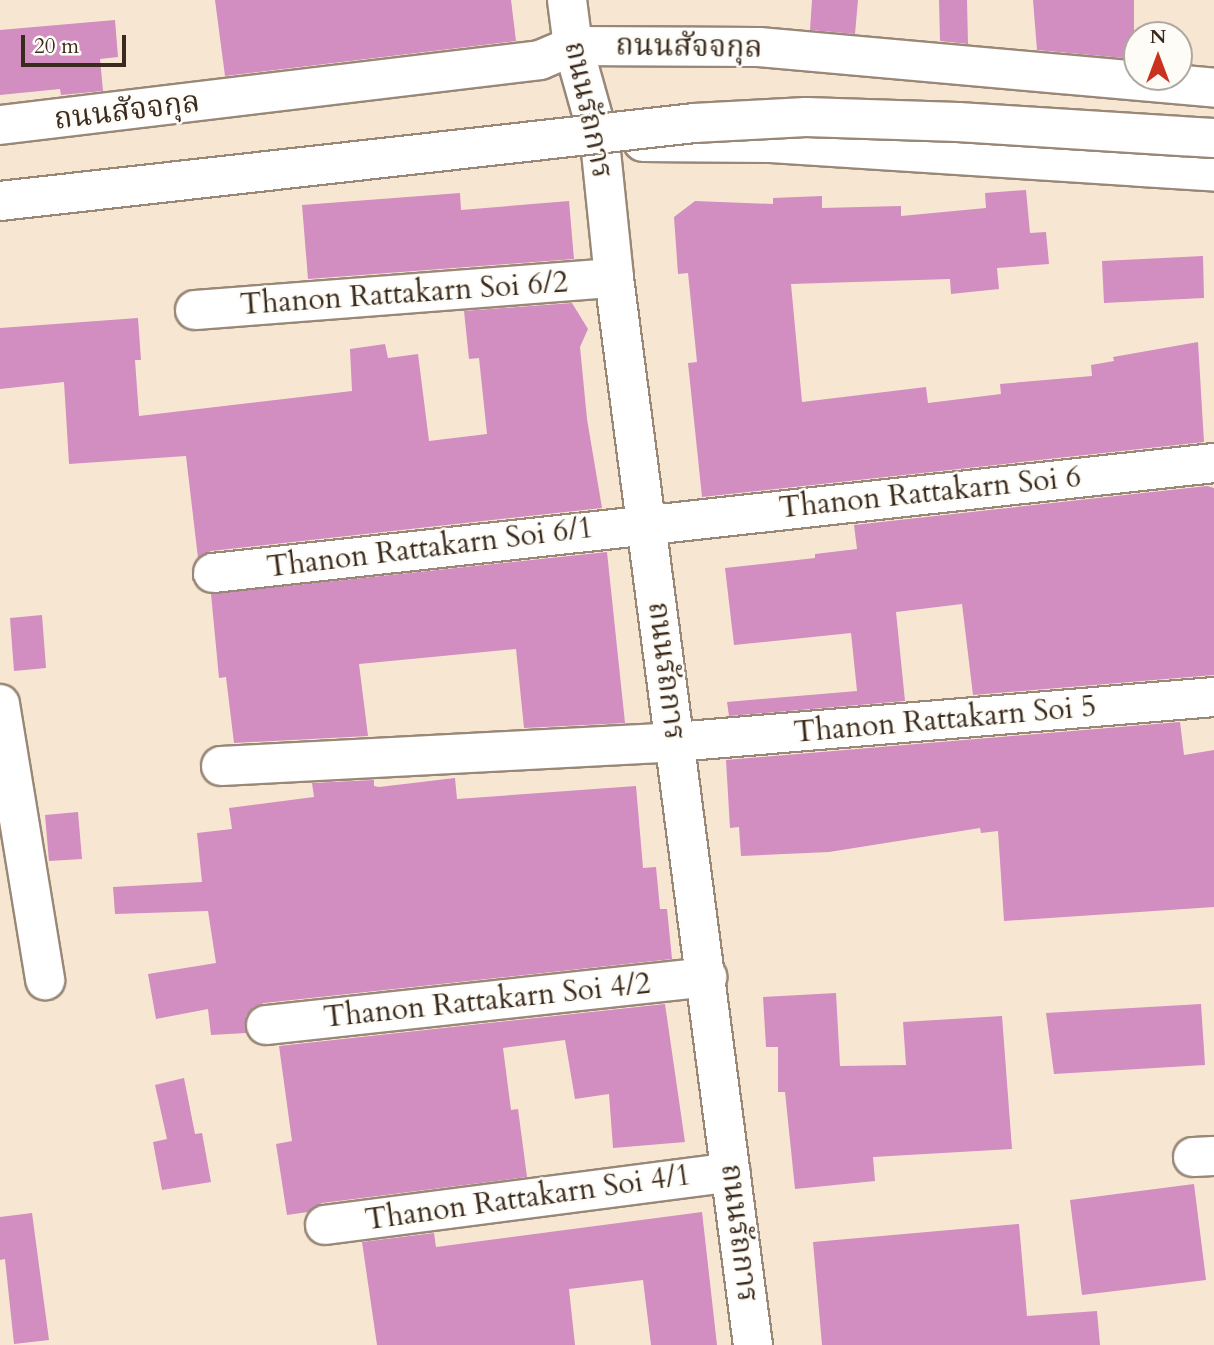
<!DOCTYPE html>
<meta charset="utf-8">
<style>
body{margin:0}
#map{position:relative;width:1214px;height:1345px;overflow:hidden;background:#f7e7d2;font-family:Cardo,"Noto Serif Thai",serif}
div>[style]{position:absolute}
.building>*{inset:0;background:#d28dc1}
.roads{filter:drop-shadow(2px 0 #998878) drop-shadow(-2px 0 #998878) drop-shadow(0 2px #998878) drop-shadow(0 -2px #998878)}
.minor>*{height:38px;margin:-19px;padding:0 19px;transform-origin:19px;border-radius:19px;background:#fff}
.bridges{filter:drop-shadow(2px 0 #998878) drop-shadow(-2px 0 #998878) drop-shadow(0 2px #998878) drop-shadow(0 -2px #998878)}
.minor-bridge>*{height:38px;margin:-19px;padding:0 19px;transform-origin:19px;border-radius:19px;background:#fff}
span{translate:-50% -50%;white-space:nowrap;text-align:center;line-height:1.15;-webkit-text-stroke:5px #fdfcf7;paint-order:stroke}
.street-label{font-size:30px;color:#3b2a1e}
.north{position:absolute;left:1123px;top:21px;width:70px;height:70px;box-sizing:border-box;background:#fdfcf7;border:2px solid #afa8a0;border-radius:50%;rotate:0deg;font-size:19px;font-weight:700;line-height:28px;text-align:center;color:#3b2a1e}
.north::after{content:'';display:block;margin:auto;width:24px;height:32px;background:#c8321e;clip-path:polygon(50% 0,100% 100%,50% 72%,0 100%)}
.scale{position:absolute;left:21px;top:35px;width:105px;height:32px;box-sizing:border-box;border:4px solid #3b2a1e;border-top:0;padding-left:9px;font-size:21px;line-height:24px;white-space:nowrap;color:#3b2a1e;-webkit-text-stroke:5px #fdfcf7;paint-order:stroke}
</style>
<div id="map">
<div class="building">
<div style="clip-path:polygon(215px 0,511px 0,516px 41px,225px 76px)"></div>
<div style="clip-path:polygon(812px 0,858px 0,855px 34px,810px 30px)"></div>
<div style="clip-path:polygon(939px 0,967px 0,968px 44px,940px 41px)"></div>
<div style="clip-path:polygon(1033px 0,1134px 0,1134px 59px,1037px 50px)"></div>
<div style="clip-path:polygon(115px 20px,118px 57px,100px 59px,103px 91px,61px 95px,60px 89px,0 95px,0 30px)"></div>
<div style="clip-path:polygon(1026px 190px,1030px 233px,1046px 232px,1049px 264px,997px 268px,999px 289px,951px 294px,950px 279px,791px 284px,802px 402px,926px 387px,928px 403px,1001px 394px,1000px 384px,1092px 376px,1091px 365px,1114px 361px,1113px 357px,1198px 342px,1204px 442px,702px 497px,688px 363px,697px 362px,688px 273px,678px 274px,674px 217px,695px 201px,773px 204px,773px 198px,822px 196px,822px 208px,901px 206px,901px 216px,986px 208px,985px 193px)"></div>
<div style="clip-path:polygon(460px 193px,461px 210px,569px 201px,574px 259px,308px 279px,302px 205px)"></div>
<div style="clip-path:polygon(1203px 256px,1204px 298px,1104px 303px,1102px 261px)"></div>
<div style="clip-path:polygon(572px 303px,588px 329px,580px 347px,587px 419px,602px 508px,211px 551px,198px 558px,186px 456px,69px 464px,64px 382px,0 389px,0 328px,138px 318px,141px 360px,135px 360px,139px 416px,352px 391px,350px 349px,385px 344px,388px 358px,418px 354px,429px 441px,487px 434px,479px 358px,469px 359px,464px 311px)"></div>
<div style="clip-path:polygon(1207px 486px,1214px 488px,1214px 675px,973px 695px,962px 604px,896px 612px,905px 701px,729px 716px,727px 702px,857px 691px,851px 633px,734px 645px,725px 568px,815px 558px,815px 554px,857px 549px,854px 525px)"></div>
<div style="clip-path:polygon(607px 552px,625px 723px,524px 728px,516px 649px,359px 664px,368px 736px,234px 743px,226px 677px,219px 678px,211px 594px)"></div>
<div style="clip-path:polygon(42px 615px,46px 668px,14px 671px,10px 618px)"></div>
<div style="clip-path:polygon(1180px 722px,1184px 755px,1214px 750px,1214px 907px,1004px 921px,998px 831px,981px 833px,980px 828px,829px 852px,741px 856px,739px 827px,730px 828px,726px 760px)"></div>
<div style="clip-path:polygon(455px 778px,457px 799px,636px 786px,643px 868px,656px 867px,660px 909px,667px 909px,672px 959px,264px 1003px,254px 1007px,246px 1016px,246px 1033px,211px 1035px,208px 1009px,156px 1019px,148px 974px,216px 963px,208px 911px,115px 914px,113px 887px,202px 882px,197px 833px,232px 829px,229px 808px,314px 797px,312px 783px,374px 780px,374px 786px,379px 787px)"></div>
<div style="clip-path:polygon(78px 812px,82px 859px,49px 861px,45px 815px)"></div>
<div style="clip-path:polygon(836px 993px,840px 1066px,906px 1065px,903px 1022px,1002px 1016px,1012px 1149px,873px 1157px,875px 1181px,795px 1189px,785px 1092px,778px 1092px,778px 1047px,766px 1047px,763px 997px)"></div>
<div style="clip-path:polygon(665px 1004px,685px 1142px,613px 1148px,609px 1094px,575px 1099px,565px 1040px,503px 1048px,511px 1110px,518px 1109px,527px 1177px,322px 1203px,308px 1212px,287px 1215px,276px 1144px,292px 1141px,279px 1046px)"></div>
<div style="clip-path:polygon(1201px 1004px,1205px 1065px,1054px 1074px,1046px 1013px)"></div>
<div style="clip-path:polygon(184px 1078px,195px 1134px,202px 1133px,211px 1182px,162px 1190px,153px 1142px,167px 1139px,155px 1085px)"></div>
<div style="clip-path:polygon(1194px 1184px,1206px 1280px,1082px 1295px,1070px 1200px)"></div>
<div style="clip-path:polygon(702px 1212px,717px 1345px,651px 1345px,643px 1280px,569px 1289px,575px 1345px,377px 1345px,362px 1242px,434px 1233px,436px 1247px)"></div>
<div style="clip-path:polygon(32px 1213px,49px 1340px,14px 1344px,5px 1259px,0 1260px,0 1217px)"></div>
<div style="clip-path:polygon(1019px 1224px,1027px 1316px,1097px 1311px,1100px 1345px,822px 1345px,813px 1242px)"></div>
</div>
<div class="roads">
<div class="minor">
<div style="left:567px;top:0;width:46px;rotate:82.6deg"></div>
<div style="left:573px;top:46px;width:100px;rotate:74.3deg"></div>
<div style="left:600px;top:142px;width:137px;rotate:84.1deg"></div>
<div style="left:614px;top:278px;width:1076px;rotate:82.58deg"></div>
<div style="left:0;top:125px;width:544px;rotate:-6.86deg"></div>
<div style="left:540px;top:60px;width:36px;rotate:-23deg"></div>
<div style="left:573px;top:46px;width:186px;rotate:0.3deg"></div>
<div style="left:759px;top:47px;width:457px;rotate:5.1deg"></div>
<div style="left:643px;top:142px;width:128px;rotate:0.4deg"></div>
<div style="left:771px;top:143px;width:444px;rotate:3.7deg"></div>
<div style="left:195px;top:310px;width:420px;rotate:-4.4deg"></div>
<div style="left:213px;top:573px;width:1007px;rotate:-6.27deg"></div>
<div style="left:0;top:704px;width:280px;rotate:80.7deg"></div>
<div style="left:221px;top:766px;width:455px;rotate:-3deg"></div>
<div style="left:675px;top:742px;width:541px;rotate:-4.77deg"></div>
<div style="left:266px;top:1025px;width:444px;rotate:-6.2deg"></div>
<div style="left:1193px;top:1157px;width:21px;rotate:-3deg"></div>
<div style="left:325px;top:1225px;width:409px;rotate:-7.4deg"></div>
</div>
</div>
<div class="bridges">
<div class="minor-bridge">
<div style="left:0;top:201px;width:698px;rotate:-6.41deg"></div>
<div style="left:694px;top:123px;width:112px;rotate:-3.1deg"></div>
<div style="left:806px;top:117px;width:152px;rotate:1.9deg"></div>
<div style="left:958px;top:122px;width:256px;rotate:3.6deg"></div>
</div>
</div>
<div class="street-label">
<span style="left:689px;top:47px;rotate:1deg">ถนนสัจจกุล</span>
<span style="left:588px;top:110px;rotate:78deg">ถนนรัถการ</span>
<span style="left:127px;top:111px;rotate:-7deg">ถนนสัจจกุล</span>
<span style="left:404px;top:294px;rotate:-4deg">Thanon Rattakarn Soi 6/2</span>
<span style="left:930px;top:493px;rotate:-6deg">Thanon Rattakarn Soi 6</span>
<span style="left:430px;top:548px;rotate:-7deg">Thanon Rattakarn Soi 6/1</span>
<span style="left:666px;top:671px;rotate:83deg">ถนนรัถการ</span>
<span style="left:945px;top:720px;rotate:-5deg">Thanon Rattakarn Soi 5</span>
<span style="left:487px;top:1001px;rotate:-6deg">Thanon Rattakarn Soi 4/2</span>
<span style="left:528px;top:1198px;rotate:-8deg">Thanon Rattakarn Soi 4/1</span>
<span style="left:739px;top:1233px;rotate:83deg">ถนนรัถการ</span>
</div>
<div class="north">N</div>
<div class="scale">20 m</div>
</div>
